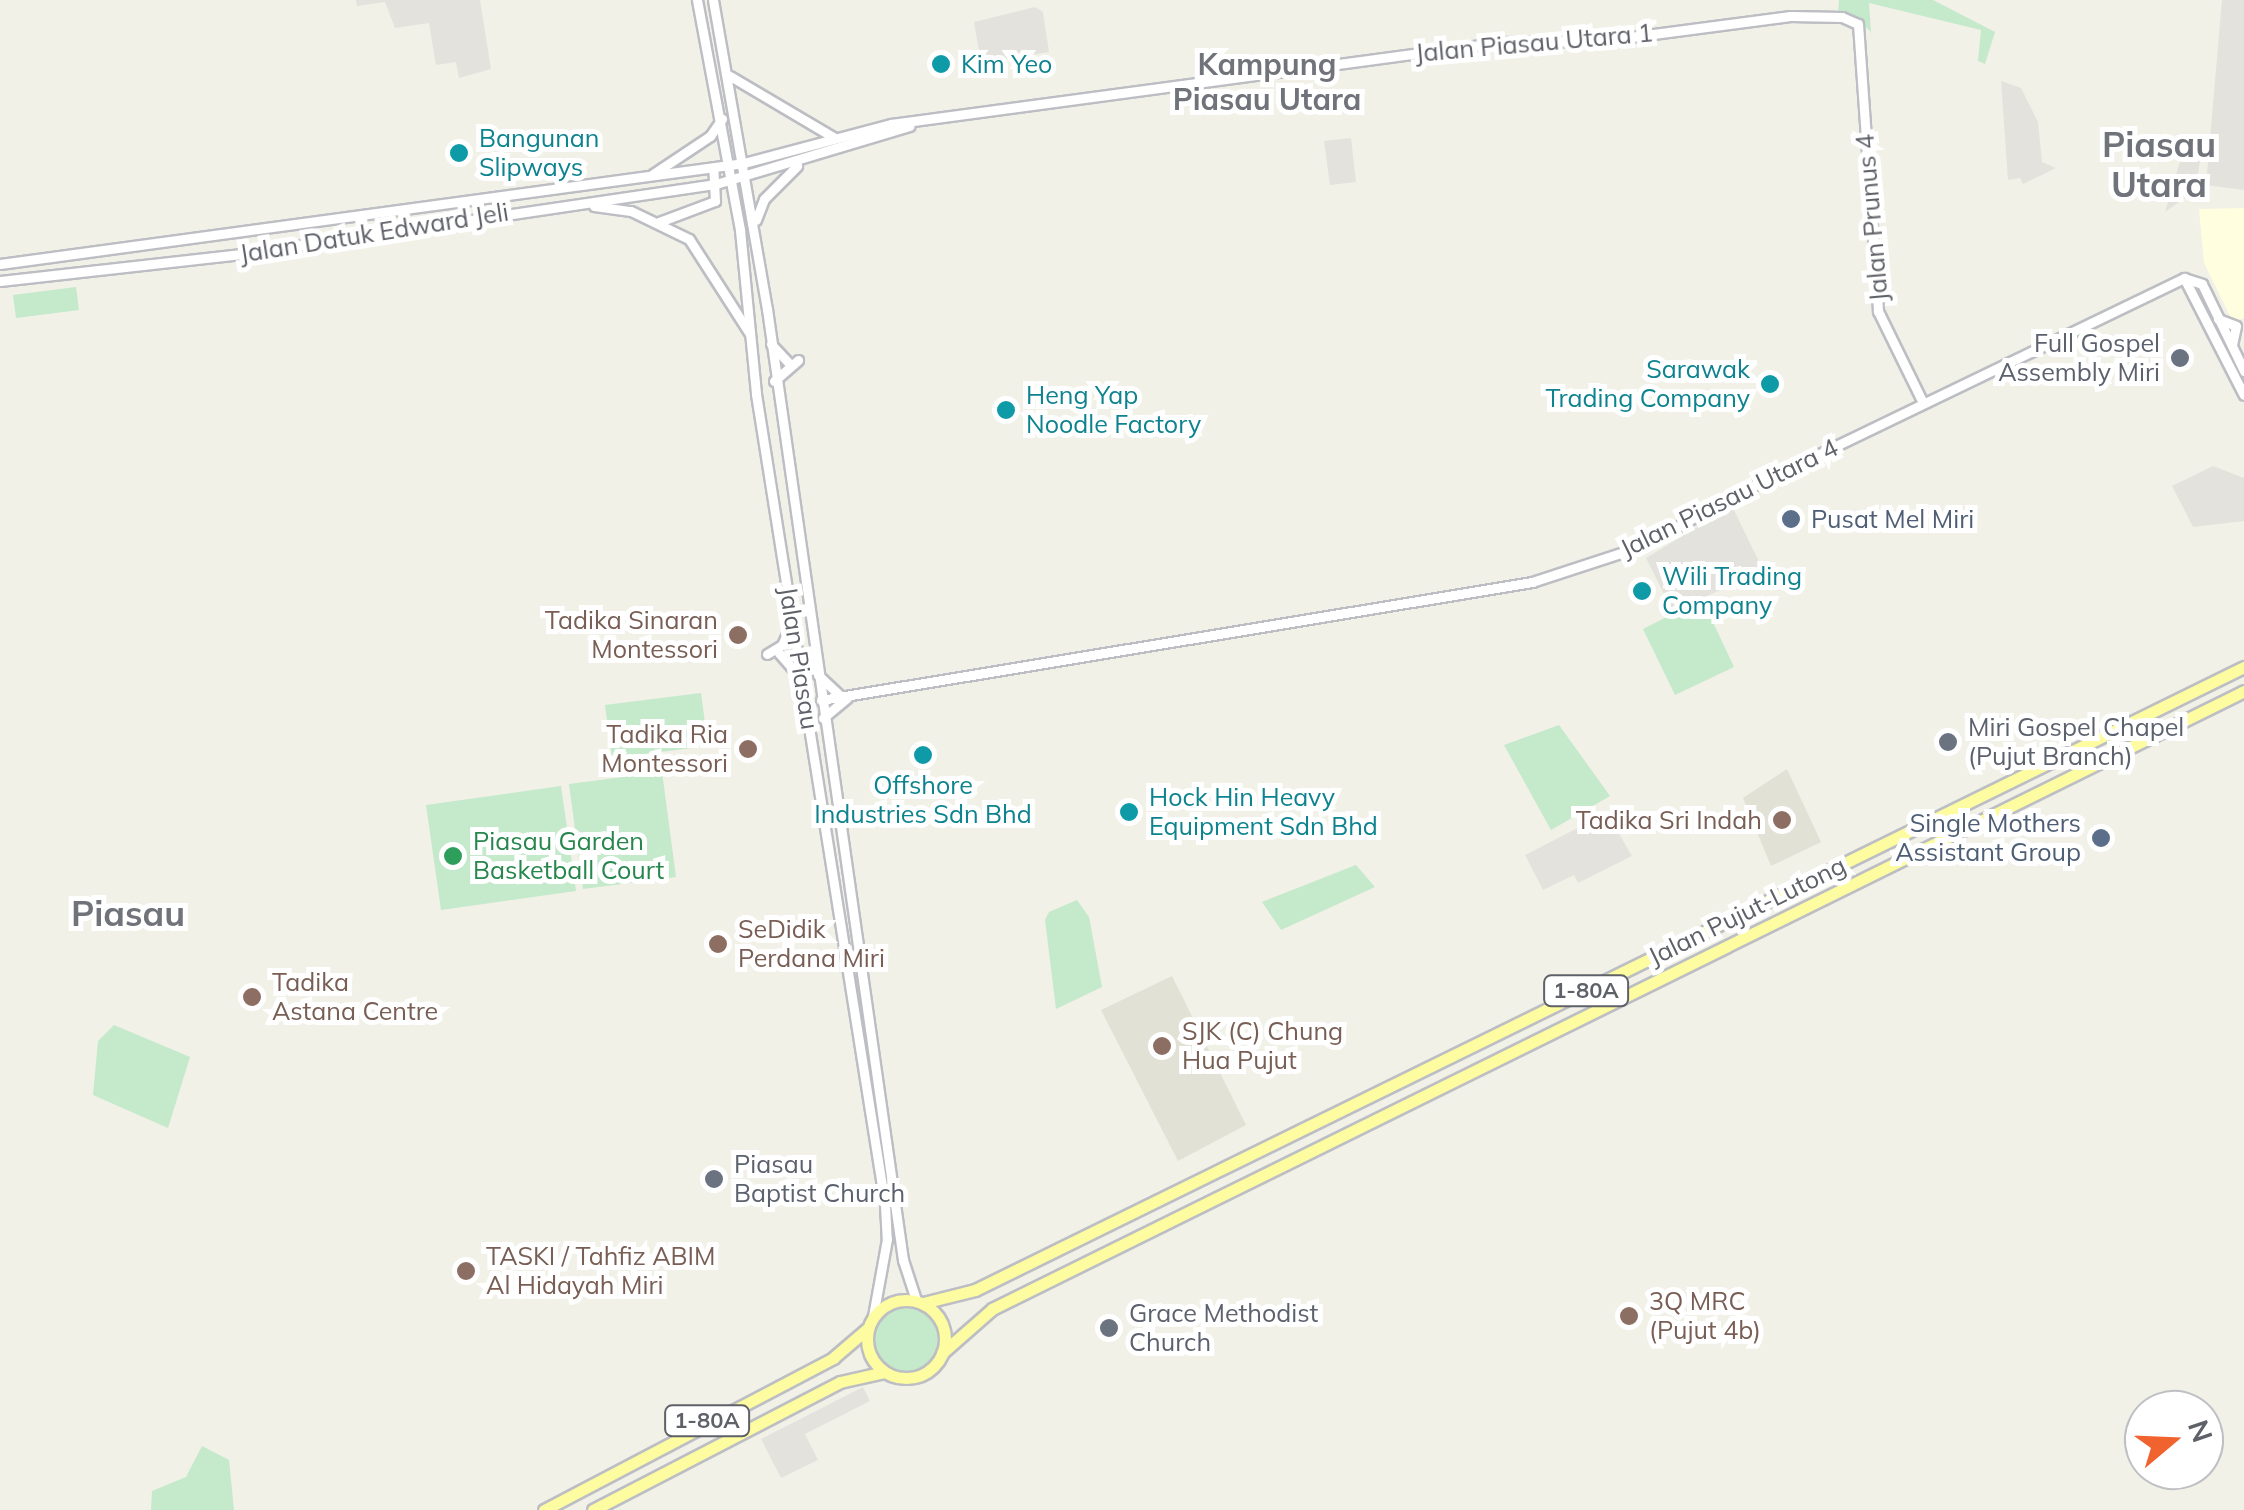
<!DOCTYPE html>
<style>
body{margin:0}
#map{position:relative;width:2244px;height:1510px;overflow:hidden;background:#f1f1e8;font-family:Mulish,sans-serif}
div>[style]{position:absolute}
.commercial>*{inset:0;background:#fffedf}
.industrial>*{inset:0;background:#e3e2dc}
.education>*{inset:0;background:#e1e1d5}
.green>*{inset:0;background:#c4e9cb}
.round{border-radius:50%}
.roads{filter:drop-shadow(2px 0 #bcbec3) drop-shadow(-2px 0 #bcbec3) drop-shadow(0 2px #bcbec3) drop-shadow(0 -2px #bcbec3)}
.tertiary>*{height:9px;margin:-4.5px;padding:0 4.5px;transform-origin:4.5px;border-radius:4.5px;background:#fff}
.trunk>*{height:11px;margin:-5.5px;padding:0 5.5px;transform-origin:5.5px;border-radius:5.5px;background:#fefca0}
.trunk>.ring{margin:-5.5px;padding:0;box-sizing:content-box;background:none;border:11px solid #fefca0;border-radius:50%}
.dots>*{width:28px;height:28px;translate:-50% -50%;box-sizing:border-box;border:5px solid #fff;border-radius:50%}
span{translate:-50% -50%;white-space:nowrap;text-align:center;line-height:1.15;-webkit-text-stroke:10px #fff;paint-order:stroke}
.shield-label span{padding:2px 8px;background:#fff;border:2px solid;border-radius:8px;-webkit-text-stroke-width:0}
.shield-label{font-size:22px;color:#5f6168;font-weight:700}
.street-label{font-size:25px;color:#5f6168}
.culture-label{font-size:25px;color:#0d838f}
.left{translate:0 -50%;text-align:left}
.right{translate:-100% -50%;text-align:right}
.worship-label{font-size:25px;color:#5b616d}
.service-label{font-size:25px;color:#4e5e75}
.education-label{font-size:25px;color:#785e54}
.leisure-label{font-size:25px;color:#27864d}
.quarter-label{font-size:30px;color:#70737a;font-weight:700}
.district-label{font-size:35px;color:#70737a;font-weight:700}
.north{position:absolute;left:2124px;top:1390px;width:100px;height:100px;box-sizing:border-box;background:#fff;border:2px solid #bfc0c3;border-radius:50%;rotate:71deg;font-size:28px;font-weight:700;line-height:40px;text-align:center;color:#5f6168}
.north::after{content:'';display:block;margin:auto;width:35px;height:45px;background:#f0632f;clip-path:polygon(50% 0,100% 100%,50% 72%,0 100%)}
</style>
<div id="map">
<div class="commercial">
<div style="clip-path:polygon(2244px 208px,2244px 318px,2233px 322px,2204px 263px,2199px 209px)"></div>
</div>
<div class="industrial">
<div style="clip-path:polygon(356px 0,480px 0,491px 69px,459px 78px,456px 62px,436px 65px,429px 23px,395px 28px,385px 2px,357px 6px)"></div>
<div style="clip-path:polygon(2222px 0,2244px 0,2244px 190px,2206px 185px)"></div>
<div style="clip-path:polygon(1035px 7px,1043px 12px,1049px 52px,981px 63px,974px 22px)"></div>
<div style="clip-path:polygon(2001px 81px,2021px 88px,2038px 122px,2042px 162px,2056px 168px,2023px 184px,2020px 178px,2008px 180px)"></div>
<div style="clip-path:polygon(2203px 137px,2196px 190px,2165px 212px,2187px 138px)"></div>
<div style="clip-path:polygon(1351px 138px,1356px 182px,1330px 185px,1324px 141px)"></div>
<div style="clip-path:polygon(2213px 466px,2244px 478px,2244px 521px,2193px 527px,2172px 486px)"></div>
<div style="clip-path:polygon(1732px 506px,1763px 570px,1673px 612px,1646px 558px)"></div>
<div style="clip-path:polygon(1607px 813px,1632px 856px,1578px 883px,1574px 875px,1543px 890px,1525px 855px)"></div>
<div style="clip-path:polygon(863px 1387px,870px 1401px,805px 1434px,818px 1460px,781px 1478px,761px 1439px)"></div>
</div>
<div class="education">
<div style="clip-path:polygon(1787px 769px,1821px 842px,1771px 866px,1743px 798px)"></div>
<div style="clip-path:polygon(1172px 976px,1246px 1125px,1178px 1161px,1101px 1010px)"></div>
</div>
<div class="green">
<div style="clip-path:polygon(1839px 0,1933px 0,1995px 32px,1985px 64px,1978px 61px,1981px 30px,1869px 3px,1871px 32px,1852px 14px,1838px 14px)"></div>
<div style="clip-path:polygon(76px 287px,79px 310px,16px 318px,13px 295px)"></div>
<div style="clip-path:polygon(1702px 599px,1734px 667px,1675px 695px,1643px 629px)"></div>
<div style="clip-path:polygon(701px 693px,708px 746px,612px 758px,605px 705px)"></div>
<div style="clip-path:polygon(1559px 725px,1610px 796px,1551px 830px,1504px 745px)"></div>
<div style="clip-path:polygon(662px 772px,676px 877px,583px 889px,569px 784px)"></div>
<div style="clip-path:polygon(561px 786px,576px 891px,441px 910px,426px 805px)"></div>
<div style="clip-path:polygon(1356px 865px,1375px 887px,1281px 930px,1262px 902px)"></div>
<div style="clip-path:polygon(1077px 900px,1089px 917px,1102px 987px,1056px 1009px,1045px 920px,1049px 912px)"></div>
<div style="clip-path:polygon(114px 1025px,190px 1057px,168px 1128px,93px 1095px,98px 1041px)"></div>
<div class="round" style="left:872px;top:1306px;width:66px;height:66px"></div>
<div style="clip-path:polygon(202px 1446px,229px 1460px,234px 1510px,151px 1510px,152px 1491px,186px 1477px)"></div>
</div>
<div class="roads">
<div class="tertiary">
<div style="left:697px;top:0;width:234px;rotate:79.4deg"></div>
<div style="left:740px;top:230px;width:165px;rotate:84.4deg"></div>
<div style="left:756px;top:394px;width:821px;rotate:80.96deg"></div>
<div style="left:885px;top:1205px;width:34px;rotate:87deg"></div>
<div style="left:887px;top:1239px;width:78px;rotate:100.3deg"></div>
<div style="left:713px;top:0;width:314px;rotate:80.1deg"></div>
<div style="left:767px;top:309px;width:961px;rotate:81.86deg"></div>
<div style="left:903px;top:1260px;width:42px;rotate:72deg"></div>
<div style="left:730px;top:76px;width:122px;rotate:30.6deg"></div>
<div style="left:653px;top:174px;width:69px;rotate:-33.7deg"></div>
<div style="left:710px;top:136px;width:21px;rotate:-55deg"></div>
<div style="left:594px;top:206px;width:37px;rotate:8deg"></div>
<div style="left:631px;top:211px;width:64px;rotate:25.8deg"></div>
<div style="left:689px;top:239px;width:113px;rotate:57.3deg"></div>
<div style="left:756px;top:220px;width:22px;rotate:-69deg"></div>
<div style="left:764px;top:199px;width:47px;rotate:-45deg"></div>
<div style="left:659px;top:222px;width:60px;rotate:-20.6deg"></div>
<div style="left:715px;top:201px;width:33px;rotate:-93deg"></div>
<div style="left:0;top:264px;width:751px;rotate:-7.73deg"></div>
<div style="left:744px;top:163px;width:152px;rotate:-14.9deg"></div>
<div style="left:891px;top:124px;width:616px;rotate:-7.64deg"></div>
<div style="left:1502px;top:42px;width:98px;rotate:-0.6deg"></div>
<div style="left:1600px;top:41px;width:192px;rotate:-7.5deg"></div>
<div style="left:1790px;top:16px;width:52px;rotate:1.1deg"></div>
<div style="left:1842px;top:17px;width:17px;rotate:24deg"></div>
<div style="left:1858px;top:24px;width:288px;rotate:86deg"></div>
<div style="left:1878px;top:311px;width:102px;rotate:63.9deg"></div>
<div style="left:2184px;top:278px;width:131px;rotate:62.9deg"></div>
<div style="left:2184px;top:278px;width:19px;rotate:18deg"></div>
<div style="left:2202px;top:284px;width:97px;rotate:64.2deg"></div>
<div style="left:0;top:281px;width:243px;rotate:-6.4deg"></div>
<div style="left:241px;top:254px;width:480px;rotate:-8.4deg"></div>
<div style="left:716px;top:184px;width:202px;rotate:-16.7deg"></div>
<div style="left:2218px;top:319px;width:19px;rotate:21deg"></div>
<div style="left:2236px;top:326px;width:19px;rotate:102deg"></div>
<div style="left:771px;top:344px;width:25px;rotate:47deg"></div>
<div style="left:774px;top:381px;width:32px;rotate:-41deg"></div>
<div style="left:779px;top:653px;width:33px;rotate:49deg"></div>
<div style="left:767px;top:654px;width:17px;rotate:-31deg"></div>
<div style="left:782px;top:645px;width:23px;rotate:-65deg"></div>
<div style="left:818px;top:675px;width:33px;rotate:43deg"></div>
<div style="left:821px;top:700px;width:721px;rotate:-9.42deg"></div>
<div style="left:1532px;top:582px;width:119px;rotate:-18.1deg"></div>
<div style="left:1645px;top:545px;width:100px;rotate:-29.4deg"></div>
<div style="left:1732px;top:496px;width:502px;rotate:-25.75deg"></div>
<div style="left:823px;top:718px;width:31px;rotate:-40deg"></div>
</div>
<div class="trunk">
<div class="ring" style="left:867px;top:1300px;width:67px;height:67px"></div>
<div style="left:923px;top:1303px;width:54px;rotate:-14deg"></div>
<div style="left:975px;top:1290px;width:1414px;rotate:-26.15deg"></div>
<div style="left:942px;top:1353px;width:67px;rotate:-41.3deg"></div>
<div style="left:992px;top:1309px;width:1396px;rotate:-26.27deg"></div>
<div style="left:544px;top:1510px;width:327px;rotate:-27.7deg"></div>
<div style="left:833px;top:1358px;width:45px;rotate:-40.5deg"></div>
<div style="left:593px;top:1510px;width:278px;rotate:-27.4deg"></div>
<div style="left:840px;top:1382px;width:45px;rotate:-12.8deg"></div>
</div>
</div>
<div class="dots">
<div style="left:941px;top:64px;background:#0f9aa8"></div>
<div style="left:459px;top:153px;background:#0f9aa8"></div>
<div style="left:2180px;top:358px;background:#6b7280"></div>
<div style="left:1770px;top:384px;background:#0f9aa8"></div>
<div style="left:1006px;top:410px;background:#0f9aa8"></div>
<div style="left:1791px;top:519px;background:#5c6f8a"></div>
<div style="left:1642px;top:591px;background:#0f9aa8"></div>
<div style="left:738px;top:635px;background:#8d6e63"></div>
<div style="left:1948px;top:742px;background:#6b7280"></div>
<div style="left:748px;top:749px;background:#8d6e63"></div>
<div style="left:923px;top:755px;background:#0f9aa8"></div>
<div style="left:1129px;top:812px;background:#0f9aa8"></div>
<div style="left:1782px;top:820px;background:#8d6e63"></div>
<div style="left:2101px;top:838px;background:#5c6f8a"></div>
<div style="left:453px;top:856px;background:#2e9e5b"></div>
<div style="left:718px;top:944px;background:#8d6e63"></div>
<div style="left:252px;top:997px;background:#8d6e63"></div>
<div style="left:1162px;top:1046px;background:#8d6e63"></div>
<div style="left:714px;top:1179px;background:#6b7280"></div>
<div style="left:466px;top:1271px;background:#8d6e63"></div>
<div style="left:1629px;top:1316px;background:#8d6e63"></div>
<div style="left:1109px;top:1328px;background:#6b7280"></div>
</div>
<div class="shield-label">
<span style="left:1586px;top:991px">1-80A</span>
<span style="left:707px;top:1421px">1-80A</span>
</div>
<div class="street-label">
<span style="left:1534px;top:43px;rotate:-5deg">Jalan Piasau Utara 1</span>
<span style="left:1872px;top:218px;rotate:-95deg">Jalan Prunus 4</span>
<span style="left:374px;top:233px;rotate:-9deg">Jalan Datuk Edward Jeli</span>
<span style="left:1729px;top:498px;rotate:-26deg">Jalan Piasau Utara 4</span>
<span style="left:799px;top:658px;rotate:81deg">Jalan Piasau</span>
<span style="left:1747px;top:911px;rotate:-26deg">Jalan Pujut-Lutong</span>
</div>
<div class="culture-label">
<span class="left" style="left:961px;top:64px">Kim Yeo</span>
<span class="left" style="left:479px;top:153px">Bangunan<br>Slipways</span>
<span class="right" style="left:1750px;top:384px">Sarawak<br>Trading Company</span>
<span class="left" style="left:1026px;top:410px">Heng Yap<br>Noodle Factory</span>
<span class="left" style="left:1662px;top:591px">Wili Trading<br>Company</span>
<span style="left:923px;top:800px">Offshore<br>Industries Sdn Bhd</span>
<span class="left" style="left:1149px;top:812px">Hock Hin Heavy<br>Equipment Sdn Bhd</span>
</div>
<div class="worship-label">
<span class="right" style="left:2160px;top:358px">Full Gospel<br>Assembly Miri</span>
<span class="left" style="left:1968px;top:742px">Miri Gospel Chapel<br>(Pujut Branch)</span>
<span class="left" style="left:734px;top:1179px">Piasau<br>Baptist Church</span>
<span class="left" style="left:1129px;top:1328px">Grace Methodist<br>Church</span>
</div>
<div class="service-label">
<span class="left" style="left:1811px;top:519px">Pusat Mel Miri</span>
<span class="right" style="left:2081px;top:838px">Single Mothers<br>Assistant Group</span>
</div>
<div class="education-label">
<span class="right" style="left:718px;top:635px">Tadika Sinaran<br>Montessori</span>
<span class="right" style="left:728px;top:749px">Tadika Ria<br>Montessori</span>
<span class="right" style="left:1762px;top:820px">Tadika Sri Indah</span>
<span class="left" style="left:738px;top:944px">SeDidik<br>Perdana Miri</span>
<span class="left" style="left:272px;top:997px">Tadika<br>Astana Centre</span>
<span class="left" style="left:1182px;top:1046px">SJK (C) Chung<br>Hua Pujut</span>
<span class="left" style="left:486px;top:1271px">TASKI / Tahfiz ABIM<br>Al Hidayah Miri</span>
<span class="left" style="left:1649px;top:1316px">3Q MRC<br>(Pujut 4b)</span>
</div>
<div class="leisure-label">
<span class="left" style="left:473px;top:856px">Piasau Garden<br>Basketball Court</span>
</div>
<div class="quarter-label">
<span style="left:1267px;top:81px">Kampung<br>Piasau Utara</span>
</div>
<div class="district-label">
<span style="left:2159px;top:164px">Piasau<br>Utara</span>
<span style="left:128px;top:913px">Piasau</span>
</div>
<div class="north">N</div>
</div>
